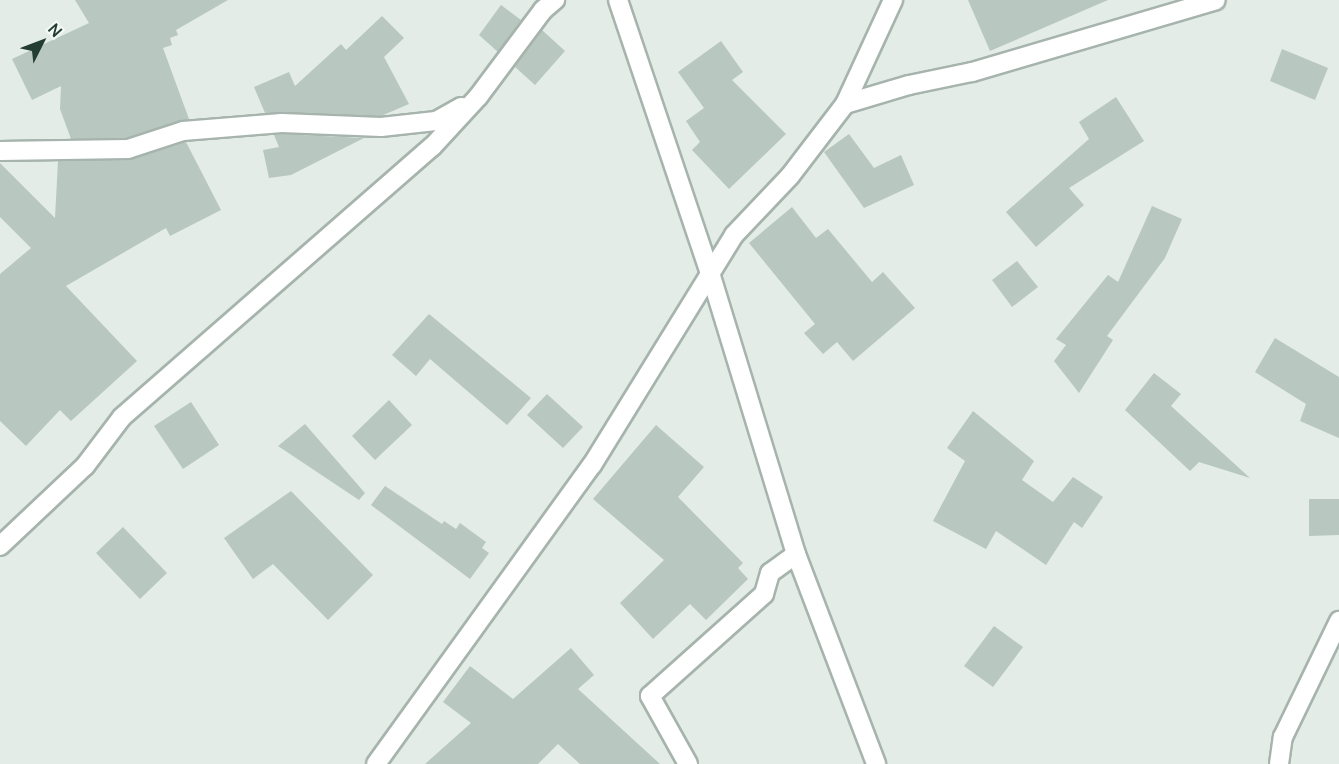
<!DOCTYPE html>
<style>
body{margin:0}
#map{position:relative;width:1339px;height:764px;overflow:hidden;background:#e3ece7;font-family:Manrope,sans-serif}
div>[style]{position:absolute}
.building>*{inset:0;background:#b8c7c0}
.roads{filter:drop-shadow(2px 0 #a6b4ad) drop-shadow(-2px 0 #a6b4ad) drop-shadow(0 2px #a6b4ad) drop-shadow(0 -2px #a6b4ad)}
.minor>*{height:18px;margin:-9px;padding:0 9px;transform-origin:9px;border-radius:9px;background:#fff}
span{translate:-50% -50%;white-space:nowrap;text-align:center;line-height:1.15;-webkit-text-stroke:4.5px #f3f9f5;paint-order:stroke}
.north{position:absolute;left:12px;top:12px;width:60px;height:60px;-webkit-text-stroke:4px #f3f9f5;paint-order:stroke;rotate:48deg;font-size:16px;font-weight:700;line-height:24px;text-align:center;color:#233d33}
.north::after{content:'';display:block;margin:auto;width:21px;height:27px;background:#233d33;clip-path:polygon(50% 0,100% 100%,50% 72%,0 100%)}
</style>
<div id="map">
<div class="building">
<div style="clip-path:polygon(75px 0,228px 0,176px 30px,178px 35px,170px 38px,172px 45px,163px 48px,189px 119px,126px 138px,71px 139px,60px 109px,61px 86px,32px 100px,12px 59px,89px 23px)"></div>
<div style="clip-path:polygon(968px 0,1108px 0,990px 51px)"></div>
<div style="clip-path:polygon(501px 5px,521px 20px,498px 52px,479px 35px)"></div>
<div style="clip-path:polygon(382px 16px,404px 38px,384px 57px,409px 104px,381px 116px,265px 113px,254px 87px,289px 72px,295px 86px,341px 44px,346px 50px)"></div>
<div style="clip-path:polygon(542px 30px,565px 51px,535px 85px,515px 67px)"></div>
<div style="clip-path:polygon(721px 41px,743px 72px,732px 80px,786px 134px,729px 189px,692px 150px,700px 142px,686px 121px,704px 108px,678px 72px)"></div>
<div style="clip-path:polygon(1282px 49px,1328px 68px,1315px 100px,1270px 81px)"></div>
<div style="clip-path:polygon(1116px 97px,1144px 141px,1069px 188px,1084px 205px,1036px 247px,1006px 212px,1089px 139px,1079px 122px)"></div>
<div style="clip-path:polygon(849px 134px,874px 168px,901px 155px,914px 185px,864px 208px,824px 152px)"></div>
<div style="clip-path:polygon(274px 135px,282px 134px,364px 138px,291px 175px,269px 178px,263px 150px,279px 147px)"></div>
<div style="clip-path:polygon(186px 142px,221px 210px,170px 236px,166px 228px,66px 286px,137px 361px,71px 421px,60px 410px,26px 446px,0 421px,0 274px,31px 248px,0 217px,0 163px,55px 218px,58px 161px,129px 160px)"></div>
<div style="clip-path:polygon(1152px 206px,1182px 219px,1165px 258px,1107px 336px,1113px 340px,1079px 393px,1054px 361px,1066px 345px,1056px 339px,1108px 275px,1118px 282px)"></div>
<div style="clip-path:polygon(792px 207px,816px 238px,828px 229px,872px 282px,883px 272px,915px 308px,853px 361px,837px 342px,823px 354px,804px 333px,815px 324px,749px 243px)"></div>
<div style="clip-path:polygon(1017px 261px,1038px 287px,1012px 307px,992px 280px)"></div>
<div style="clip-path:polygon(429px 314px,531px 398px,507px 425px,430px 359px,416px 376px,392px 355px)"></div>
<div style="clip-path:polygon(1275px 338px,1339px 377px,1339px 438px,1300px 421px,1306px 404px,1255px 372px)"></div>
<div style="clip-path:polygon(1154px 373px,1181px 394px,1171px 406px,1250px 478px,1199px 462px,1190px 471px,1125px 410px)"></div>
<div style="clip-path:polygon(547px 394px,583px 427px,563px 448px,527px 415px)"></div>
<div style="clip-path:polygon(389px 400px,412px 425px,375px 460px,352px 436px)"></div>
<div style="clip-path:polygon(191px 402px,219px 445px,183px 469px,154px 426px)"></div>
<div style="clip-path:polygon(973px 411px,1034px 461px,1022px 480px,1053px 502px,1073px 477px,1103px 497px,1082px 528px,1074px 522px,1046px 565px,996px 531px,986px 549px,933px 521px,965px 461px,947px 448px)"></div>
<div style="clip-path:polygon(305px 424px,365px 493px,359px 500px,278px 446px)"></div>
<div style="clip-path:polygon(656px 425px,704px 467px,678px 497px,743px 563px,738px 568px,748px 579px,706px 620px,690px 604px,653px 639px,620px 603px,664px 560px,593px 499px)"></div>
<div style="clip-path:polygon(385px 486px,442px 524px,444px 521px,456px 529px,460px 523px,486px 542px,482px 548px,489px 553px,470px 579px,371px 505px)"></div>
<div style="clip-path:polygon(291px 491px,373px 575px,328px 620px,273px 564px,253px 579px,224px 538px)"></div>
<div style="clip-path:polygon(1309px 499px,1339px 499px,1339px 535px,1309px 536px)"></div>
<div style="clip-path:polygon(123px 527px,167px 573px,140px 599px,96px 553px)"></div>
<div style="clip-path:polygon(994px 626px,1023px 647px,993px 687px,964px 666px)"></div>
<div style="clip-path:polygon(571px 648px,594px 675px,578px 689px,660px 764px,580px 764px,558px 744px,538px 764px,425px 764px,471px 723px,443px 702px,470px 666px,513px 699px)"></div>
</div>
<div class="roads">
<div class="minor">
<div style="left:618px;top:0;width:291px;rotate:71.4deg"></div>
<div style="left:711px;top:276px;width:291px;rotate:73deg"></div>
<div style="left:796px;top:554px;width:225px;rotate:69.1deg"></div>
<div style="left:845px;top:104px;width:67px;rotate:-16.5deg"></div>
<div style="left:909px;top:85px;width:64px;rotate:-11.7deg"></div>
<div style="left:972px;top:72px;width:254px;rotate:-16.4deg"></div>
<div style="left:0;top:151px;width:128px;rotate:-0.9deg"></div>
<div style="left:128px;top:149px;width:58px;rotate:-18.1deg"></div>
<div style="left:183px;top:131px;width:99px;rotate:-4.6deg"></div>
<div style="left:282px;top:123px;width:99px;rotate:2.3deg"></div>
<div style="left:381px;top:127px;width:55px;rotate:-6.2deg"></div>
<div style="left:436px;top:121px;width:29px;rotate:-29deg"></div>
<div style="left:0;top:546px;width:117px;rotate:-43.3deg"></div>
<div style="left:85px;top:466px;width:61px;rotate:-52.9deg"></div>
<div style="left:122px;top:417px;width:411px;rotate:-41.1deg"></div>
<div style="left:432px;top:147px;width:68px;rotate:-47.4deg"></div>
<div style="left:478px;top:97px;width:109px;rotate:-53.2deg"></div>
<div style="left:543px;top:10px;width:16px;rotate:-40deg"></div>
<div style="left:376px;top:764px;width:369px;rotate:-54.2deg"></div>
<div style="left:592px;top:465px;width:270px;rotate:-58.3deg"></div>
<div style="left:734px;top:235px;width:81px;rotate:-46.5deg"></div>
<div style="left:790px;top:176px;width:91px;rotate:-52.6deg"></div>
<div style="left:845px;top:104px;width:115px;rotate:-65.2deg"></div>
<div style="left:688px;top:764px;width:78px;rotate:-119.2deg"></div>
<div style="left:650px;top:696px;width:153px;rotate:-41.8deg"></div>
<div style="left:764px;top:594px;width:22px;rotate:-74deg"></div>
<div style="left:770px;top:573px;width:32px;rotate:-36deg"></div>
<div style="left:1279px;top:764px;width:27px;rotate:-82deg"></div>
<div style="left:1283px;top:737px;width:129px;rotate:-64.2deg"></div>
</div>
</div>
<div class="north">N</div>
</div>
